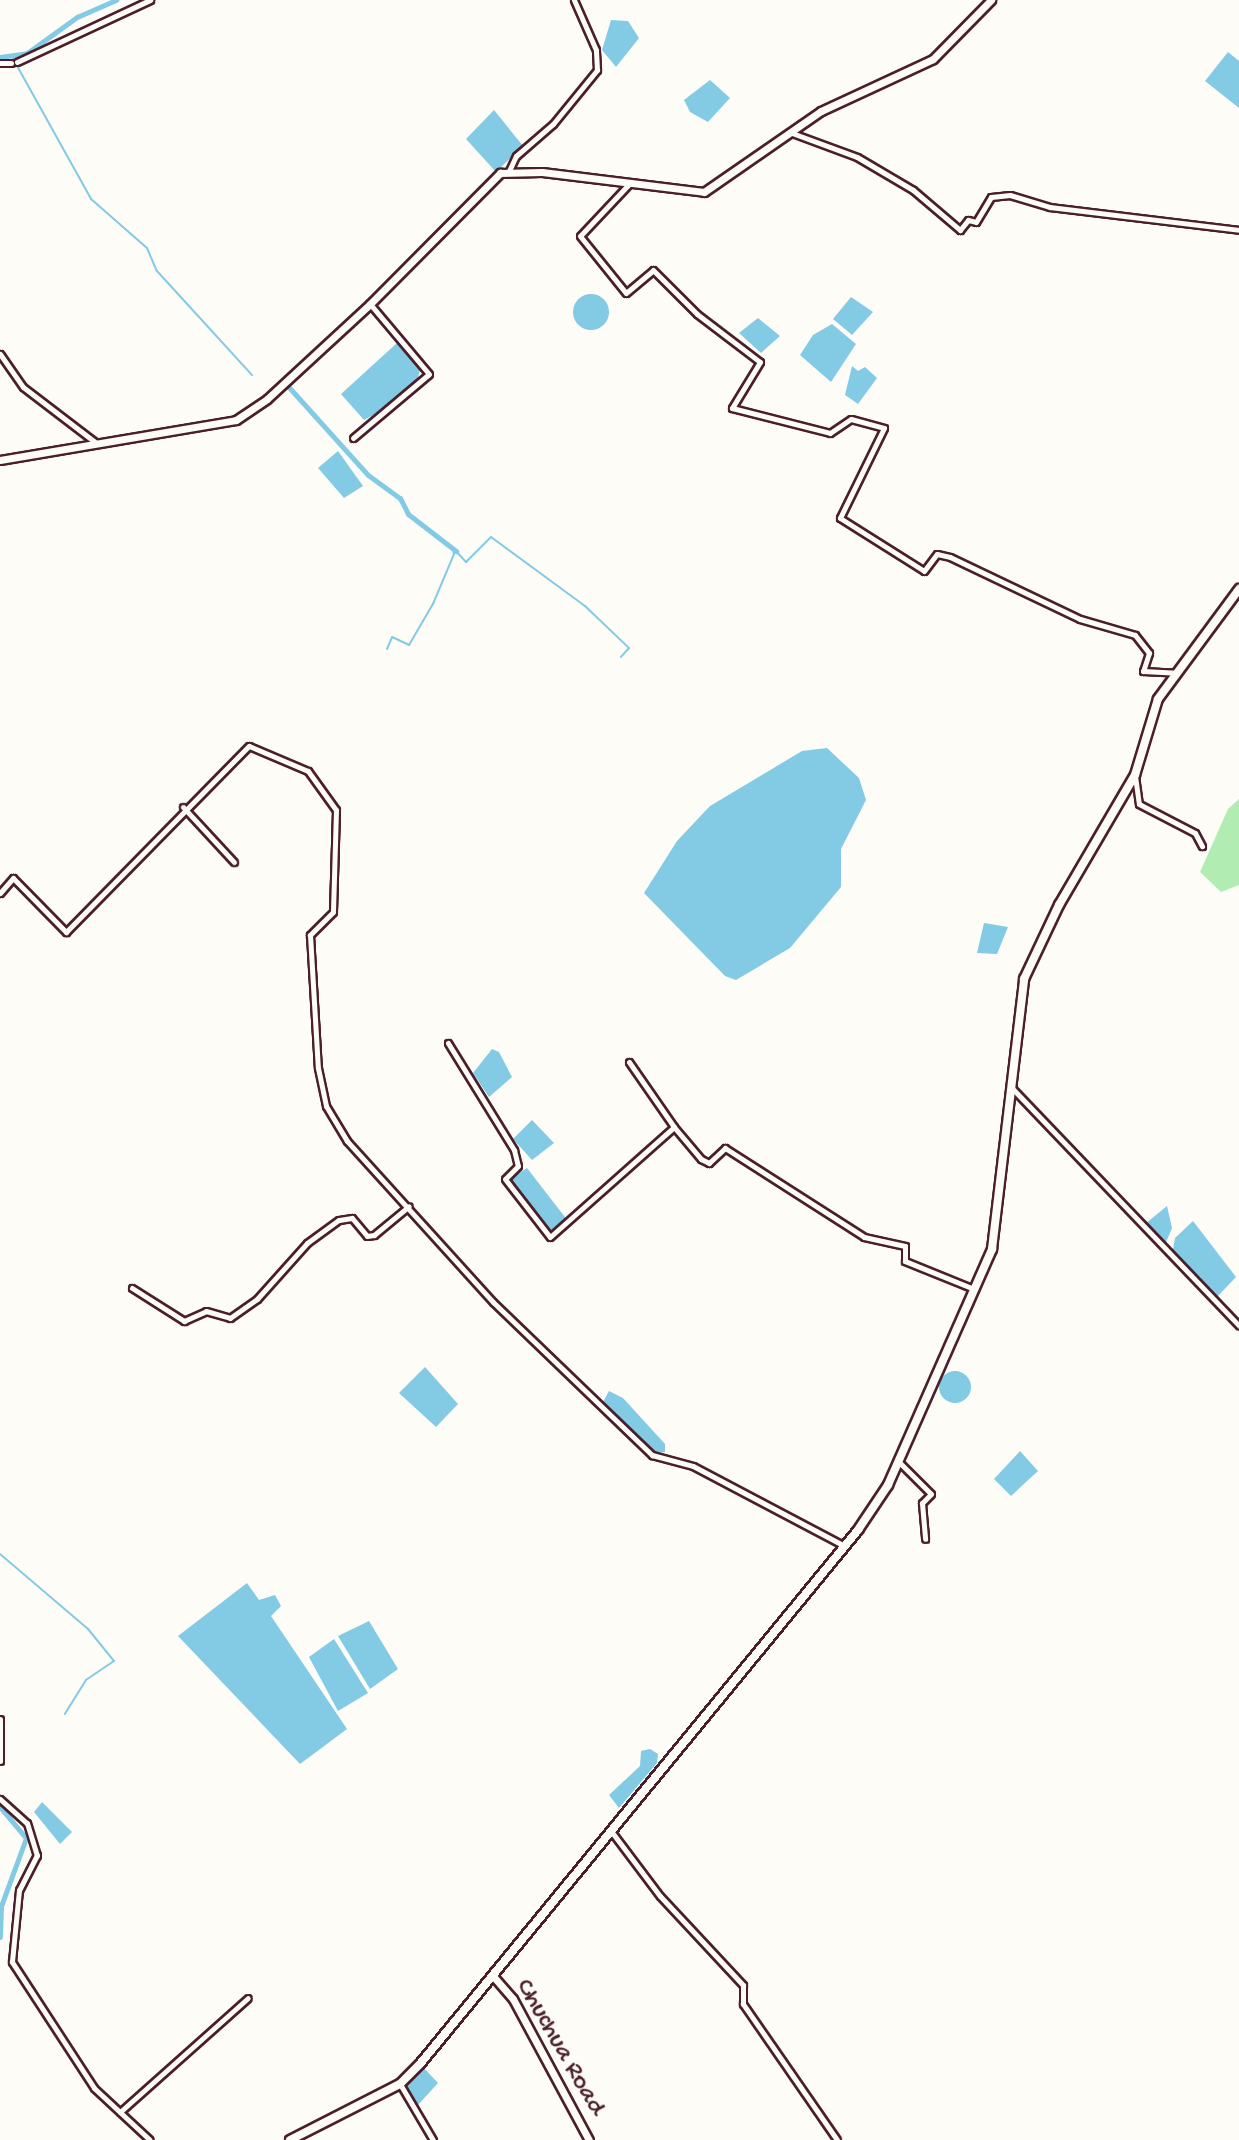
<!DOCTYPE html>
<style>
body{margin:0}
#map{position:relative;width:1239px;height:2140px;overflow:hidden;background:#fdfcf7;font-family:"Gochi Hand",sans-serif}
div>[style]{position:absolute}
.green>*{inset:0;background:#b1edb2}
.water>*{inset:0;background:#83cae5}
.round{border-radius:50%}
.stream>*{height:2px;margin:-1px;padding:0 1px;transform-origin:1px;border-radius:1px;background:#83cae5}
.canal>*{height:5px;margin:-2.5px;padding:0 2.5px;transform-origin:2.5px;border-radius:2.5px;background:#83cae5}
.roads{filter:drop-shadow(2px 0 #4a1f2b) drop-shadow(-2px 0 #4a1f2b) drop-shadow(0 2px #4a1f2b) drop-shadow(0 -2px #4a1f2b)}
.minor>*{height:5px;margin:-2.5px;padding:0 2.5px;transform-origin:2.5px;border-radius:2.5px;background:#fdfcf7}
.tertiary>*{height:7px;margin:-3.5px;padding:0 3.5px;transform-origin:3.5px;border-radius:3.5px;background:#fdfcf7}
.secondary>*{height:8px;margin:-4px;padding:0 4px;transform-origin:4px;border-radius:4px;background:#fdfcf7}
span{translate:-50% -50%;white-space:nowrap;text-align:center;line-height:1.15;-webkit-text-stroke:6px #fdfcf7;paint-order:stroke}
.street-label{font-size:26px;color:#4a1f2b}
</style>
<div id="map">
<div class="green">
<div style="clip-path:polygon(1239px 799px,1239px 885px,1221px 892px,1200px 872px,1228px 809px)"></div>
</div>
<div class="water">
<div style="clip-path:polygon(611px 20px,628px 21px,639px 38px,616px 67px,602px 50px)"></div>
<div style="clip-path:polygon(1228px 52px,1239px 61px,1239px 108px,1205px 81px)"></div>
<div style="clip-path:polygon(710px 80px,730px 98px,708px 122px,690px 112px,684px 100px)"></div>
<div style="clip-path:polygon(494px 110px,523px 146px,496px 172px,466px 139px)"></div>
<div class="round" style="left:573px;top:294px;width:36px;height:36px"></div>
<div style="clip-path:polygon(851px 297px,873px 312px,852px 335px,833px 319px)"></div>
<div style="clip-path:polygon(758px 318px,780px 336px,761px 353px,739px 333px)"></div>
<div style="clip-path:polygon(832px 324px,856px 344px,831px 382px,800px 355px,813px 335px)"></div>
<div style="clip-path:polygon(397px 343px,420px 369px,418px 378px,383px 410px,364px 420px,341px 394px)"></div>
<div style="clip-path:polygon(852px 366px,858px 371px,865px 367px,877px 378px,858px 404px,845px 395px)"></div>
<div style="clip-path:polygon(338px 451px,363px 486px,344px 498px,318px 468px)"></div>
<div style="clip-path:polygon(827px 748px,859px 778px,866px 800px,841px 849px,841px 887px,790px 948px,736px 980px,725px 976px,644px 893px,677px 841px,710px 806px,802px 751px)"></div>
<div style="clip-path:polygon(984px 923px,1008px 927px,997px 954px,977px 953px)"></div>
<div style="clip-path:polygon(492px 1049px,499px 1052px,512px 1077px,489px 1097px,473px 1073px)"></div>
<div style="clip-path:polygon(532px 1120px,554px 1143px,532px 1160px,513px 1139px)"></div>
<div style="clip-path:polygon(527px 1168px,568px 1221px,550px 1234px,508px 1180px)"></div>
<div style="clip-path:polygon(1167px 1206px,1172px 1228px,1164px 1247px,1145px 1224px)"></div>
<div style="clip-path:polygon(1193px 1221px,1236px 1277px,1215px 1299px,1172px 1255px,1175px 1238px)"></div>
<div style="clip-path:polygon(425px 1367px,458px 1404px,436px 1427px,399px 1393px)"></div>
<div class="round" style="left:939px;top:1371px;width:32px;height:32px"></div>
<div style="clip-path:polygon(609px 1391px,623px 1398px,665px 1444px,665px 1452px,654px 1453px,602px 1404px)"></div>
<div style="clip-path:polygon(1020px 1451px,1038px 1471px,1011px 1496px,994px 1479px)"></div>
<div style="clip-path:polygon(247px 1583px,259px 1600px,275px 1595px,281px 1606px,271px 1616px,347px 1729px,300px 1764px,178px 1636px)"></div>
<div style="clip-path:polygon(369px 1621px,398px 1669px,370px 1689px,338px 1636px)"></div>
<div style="clip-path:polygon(334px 1639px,368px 1693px,338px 1711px,309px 1657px)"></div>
<div style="clip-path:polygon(650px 1749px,658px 1754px,657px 1763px,619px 1808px,609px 1795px,640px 1766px,641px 1751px)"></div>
<div style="clip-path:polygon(42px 1802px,72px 1832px,60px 1844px,34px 1812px)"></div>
<div style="clip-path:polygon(423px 2067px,438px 2083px,417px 2106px,404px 2088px)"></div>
</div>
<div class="stream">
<div style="left:11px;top:55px;width:165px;rotate:60.9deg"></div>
<div style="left:91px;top:199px;width:74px;rotate:41.2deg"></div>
<div style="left:147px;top:248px;width:25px;rotate:67deg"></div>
<div style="left:157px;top:271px;width:141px;rotate:47.6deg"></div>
<div style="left:456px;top:551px;width:15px;rotate:48deg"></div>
<div style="left:466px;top:562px;width:35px;rotate:-45deg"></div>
<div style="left:491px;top:537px;width:117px;rotate:36.3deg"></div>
<div style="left:585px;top:606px;width:61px;rotate:43.7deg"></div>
<div style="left:629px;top:648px;width:12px;rotate:132deg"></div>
<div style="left:387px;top:649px;width:13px;rotate:-67deg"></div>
<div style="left:392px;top:637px;width:19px;rotate:25deg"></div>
<div style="left:409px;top:645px;width:48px;rotate:-59.7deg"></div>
<div style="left:433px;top:604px;width:54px;rotate:-67.2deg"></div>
<div style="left:454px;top:554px;width:7px;rotate:-106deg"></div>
<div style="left:0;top:1554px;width:116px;rotate:40.4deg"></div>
<div style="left:88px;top:1629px;width:41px;rotate:50.9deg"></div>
<div style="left:114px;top:1661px;width:34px;rotate:146deg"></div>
<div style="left:86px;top:1680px;width:40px;rotate:122deg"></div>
</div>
<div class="canal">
<div style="left:0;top:57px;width:27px;rotate:-8deg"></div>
<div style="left:27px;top:53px;width:62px;rotate:-35.8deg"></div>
<div style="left:77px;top:17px;width:43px;rotate:-23.6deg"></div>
<div style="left:286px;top:384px;width:122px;rotate:48deg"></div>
<div style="left:368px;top:475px;width:39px;rotate:36deg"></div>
<div style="left:400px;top:498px;width:18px;rotate:63deg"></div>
<div style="left:408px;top:514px;width:61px;rotate:37.6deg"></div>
<div style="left:0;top:1807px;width:40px;rotate:50deg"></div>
<div style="left:26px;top:1838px;width:72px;rotate:110.2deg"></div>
<div style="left:1px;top:1906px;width:31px;rotate:92deg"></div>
</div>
<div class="roads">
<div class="minor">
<div style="left:17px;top:62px;width:147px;rotate:-25deg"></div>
<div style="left:0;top:63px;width:11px"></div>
<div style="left:792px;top:133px;width:69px;rotate:20.3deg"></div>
<div style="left:857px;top:157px;width:65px;rotate:30.5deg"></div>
<div style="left:913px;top:190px;width:62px;rotate:40.4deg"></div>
<div style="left:960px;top:230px;width:13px;rotate:-51deg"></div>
<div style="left:968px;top:220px;width:8px;rotate:14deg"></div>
<div style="left:976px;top:222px;width:29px;rotate:-59deg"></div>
<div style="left:991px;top:197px;width:19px;rotate:-6deg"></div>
<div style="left:1010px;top:195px;width:42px;rotate:16.7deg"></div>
<div style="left:1050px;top:207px;width:190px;rotate:6.9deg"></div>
<div style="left:508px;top:173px;width:19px;rotate:-65deg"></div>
<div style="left:516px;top:156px;width:49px;rotate:-40.9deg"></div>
<div style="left:553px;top:124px;width:70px;rotate:-50.8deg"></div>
<div style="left:597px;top:70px;width:20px;rotate:-93deg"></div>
<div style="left:596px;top:50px;width:55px;rotate:-113.7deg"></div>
<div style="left:629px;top:184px;width:71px;rotate:133.3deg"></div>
<div style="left:580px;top:236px;width:73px;rotate:51.1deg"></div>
<div style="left:626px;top:293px;width:35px;rotate:-40deg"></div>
<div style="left:653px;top:270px;width:62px;rotate:45deg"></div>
<div style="left:697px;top:314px;width:79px;rotate:37.3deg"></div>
<div style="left:760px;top:362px;width:54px;rotate:121.3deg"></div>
<div style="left:732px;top:408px;width:101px;rotate:14.3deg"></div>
<div style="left:830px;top:433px;width:25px;rotate:-34deg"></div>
<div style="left:851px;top:419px;width:34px;rotate:15deg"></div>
<div style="left:884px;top:428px;width:100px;rotate:116.1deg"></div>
<div style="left:840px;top:518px;width:99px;rotate:32.2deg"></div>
<div style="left:924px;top:571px;width:21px;rotate:-53deg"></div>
<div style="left:937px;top:554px;width:13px;rotate:13deg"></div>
<div style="left:950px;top:557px;width:144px;rotate:25.5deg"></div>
<div style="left:1080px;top:619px;width:57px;rotate:16.2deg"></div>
<div style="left:1135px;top:635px;width:23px;rotate:52deg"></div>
<div style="left:1149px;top:653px;width:19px;rotate:108deg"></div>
<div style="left:1143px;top:671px;width:33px;rotate:3deg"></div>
<div style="left:0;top:354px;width:40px;rotate:55.1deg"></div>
<div style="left:23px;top:387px;width:91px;rotate:37.4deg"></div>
<div style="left:353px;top:438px;width:99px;rotate:-40.1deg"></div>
<div style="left:429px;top:374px;width:92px;rotate:-130.1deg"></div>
<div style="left:1135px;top:776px;width:28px;rotate:82deg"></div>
<div style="left:1139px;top:804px;width:63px;rotate:27.4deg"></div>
<div style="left:1195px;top:833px;width:15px;rotate:62deg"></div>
<div style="left:183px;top:807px;width:75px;rotate:47.2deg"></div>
<div style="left:0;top:893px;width:20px;rotate:-49deg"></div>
<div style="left:13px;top:878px;width:76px;rotate:45.5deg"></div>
<div style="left:66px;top:932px;width:261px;rotate:-45.5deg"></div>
<div style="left:249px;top:746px;width:64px;rotate:23deg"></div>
<div style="left:308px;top:771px;width:48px;rotate:54.3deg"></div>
<div style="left:336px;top:810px;width:102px;rotate:91.7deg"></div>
<div style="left:333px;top:912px;width:33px;rotate:135deg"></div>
<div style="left:310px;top:935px;width:133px;rotate:86.6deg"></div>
<div style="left:318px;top:1068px;width:39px;rotate:78deg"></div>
<div style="left:326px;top:1106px;width:41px;rotate:59deg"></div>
<div style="left:347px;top:1141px;width:217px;rotate:47.8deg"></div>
<div style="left:493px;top:1302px;width:221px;rotate:43.9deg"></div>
<div style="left:652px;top:1455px;width:42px;rotate:15deg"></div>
<div style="left:693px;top:1466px;width:172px;rotate:27.8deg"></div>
<div style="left:448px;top:1043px;width:126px;rotate:58.3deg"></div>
<div style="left:514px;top:1150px;width:16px;rotate:76deg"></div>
<div style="left:518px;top:1166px;width:18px;rotate:135deg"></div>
<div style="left:505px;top:1179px;width:73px;rotate:52.2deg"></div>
<div style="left:550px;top:1237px;width:166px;rotate:-41.6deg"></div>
<div style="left:674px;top:1127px;width:42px;rotate:49.8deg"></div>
<div style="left:701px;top:1159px;width:9px;rotate:27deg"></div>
<div style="left:709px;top:1163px;width:22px;rotate:-43deg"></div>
<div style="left:725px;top:1148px;width:165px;rotate:32.6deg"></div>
<div style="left:864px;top:1237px;width:42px;rotate:12.4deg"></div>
<div style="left:905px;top:1246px;width:15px;rotate:90deg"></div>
<div style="left:905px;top:1261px;width:74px;rotate:22.1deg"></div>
<div style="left:629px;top:1062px;width:79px;rotate:55.3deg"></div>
<div style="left:1011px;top:1087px;width:330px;rotate:46.3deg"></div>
<div style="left:132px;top:1288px;width:62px;rotate:32.4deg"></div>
<div style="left:184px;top:1321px;width:24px;rotate:-24deg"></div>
<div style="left:206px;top:1311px;width:25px;rotate:16deg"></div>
<div style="left:230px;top:1318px;width:33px;rotate:-35deg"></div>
<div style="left:257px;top:1299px;width:75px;rotate:-48.2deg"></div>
<div style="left:307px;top:1243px;width:39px;rotate:-36deg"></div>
<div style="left:339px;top:1220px;width:13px;rotate:-9deg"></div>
<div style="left:352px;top:1218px;width:23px;rotate:50deg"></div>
<div style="left:367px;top:1236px;width:7px;rotate:-8deg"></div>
<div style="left:374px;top:1235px;width:45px;rotate:-39.6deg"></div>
<div style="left:899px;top:1462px;width:45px;rotate:45deg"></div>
<div style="left:931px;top:1494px;width:13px;rotate:135deg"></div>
<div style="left:922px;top:1503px;width:36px;rotate:85deg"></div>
<div style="left:0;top:1719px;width:42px;rotate:90deg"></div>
<div style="left:0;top:1799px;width:36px;rotate:42deg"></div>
<div style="left:27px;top:1823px;width:34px;rotate:73deg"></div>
<div style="left:37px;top:1855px;width:39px;rotate:117deg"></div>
<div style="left:19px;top:1890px;width:72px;rotate:95.6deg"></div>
<div style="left:12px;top:1962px;width:150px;rotate:56.9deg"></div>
<div style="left:94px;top:2088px;width:76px;rotate:42.9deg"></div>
<div style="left:611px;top:1831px;width:81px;rotate:53deg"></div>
<div style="left:660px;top:1896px;width:122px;rotate:47deg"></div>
<div style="left:743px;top:1985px;width:19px;rotate:90deg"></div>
<div style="left:743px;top:2004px;width:165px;rotate:55.3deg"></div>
<div style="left:400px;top:2084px;width:65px;rotate:59.5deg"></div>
<div style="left:120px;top:2112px;width:171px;rotate:-41.7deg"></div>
</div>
<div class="tertiary">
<div style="left:0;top:460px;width:239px;rotate:-9.6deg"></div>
<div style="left:236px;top:420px;width:37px;rotate:-34deg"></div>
<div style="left:267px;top:399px;width:140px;rotate:-42.7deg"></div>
<div style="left:370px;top:304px;width:185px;rotate:-45.2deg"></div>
<div style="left:500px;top:173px;width:42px;rotate:-1.4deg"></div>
<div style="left:542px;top:172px;width:163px;rotate:7deg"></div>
<div style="left:704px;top:192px;width:142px;rotate:-34.7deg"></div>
<div style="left:821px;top:111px;width:123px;rotate:-24.9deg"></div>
<div style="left:933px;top:59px;width:83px;rotate:-45.5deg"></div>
<div style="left:493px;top:1976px;width:30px;rotate:49deg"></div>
<div style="left:513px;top:1999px;width:160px;rotate:61.7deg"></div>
</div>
<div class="secondary">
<div style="left:290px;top:2140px;width:123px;rotate:-27deg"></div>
<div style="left:400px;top:2084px;width:28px;rotate:-45deg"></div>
<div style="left:420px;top:2064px;width:691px;rotate:-50.64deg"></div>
<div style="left:858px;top:1530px;width:54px;rotate:-56.3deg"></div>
<div style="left:888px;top:1485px;width:258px;rotate:-66.2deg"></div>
<div style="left:992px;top:1249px;width:272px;rotate:-83.2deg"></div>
<div style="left:1024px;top:979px;width:82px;rotate:-64.7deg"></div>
<div style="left:1059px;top:905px;width:151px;rotate:-59.7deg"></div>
<div style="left:1135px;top:775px;width:79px;rotate:-73.2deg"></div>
<div style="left:1158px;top:699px;width:137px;rotate:-53.6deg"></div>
</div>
</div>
<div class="street-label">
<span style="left:559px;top:2048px;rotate:60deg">Chuchua Road</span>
</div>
</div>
